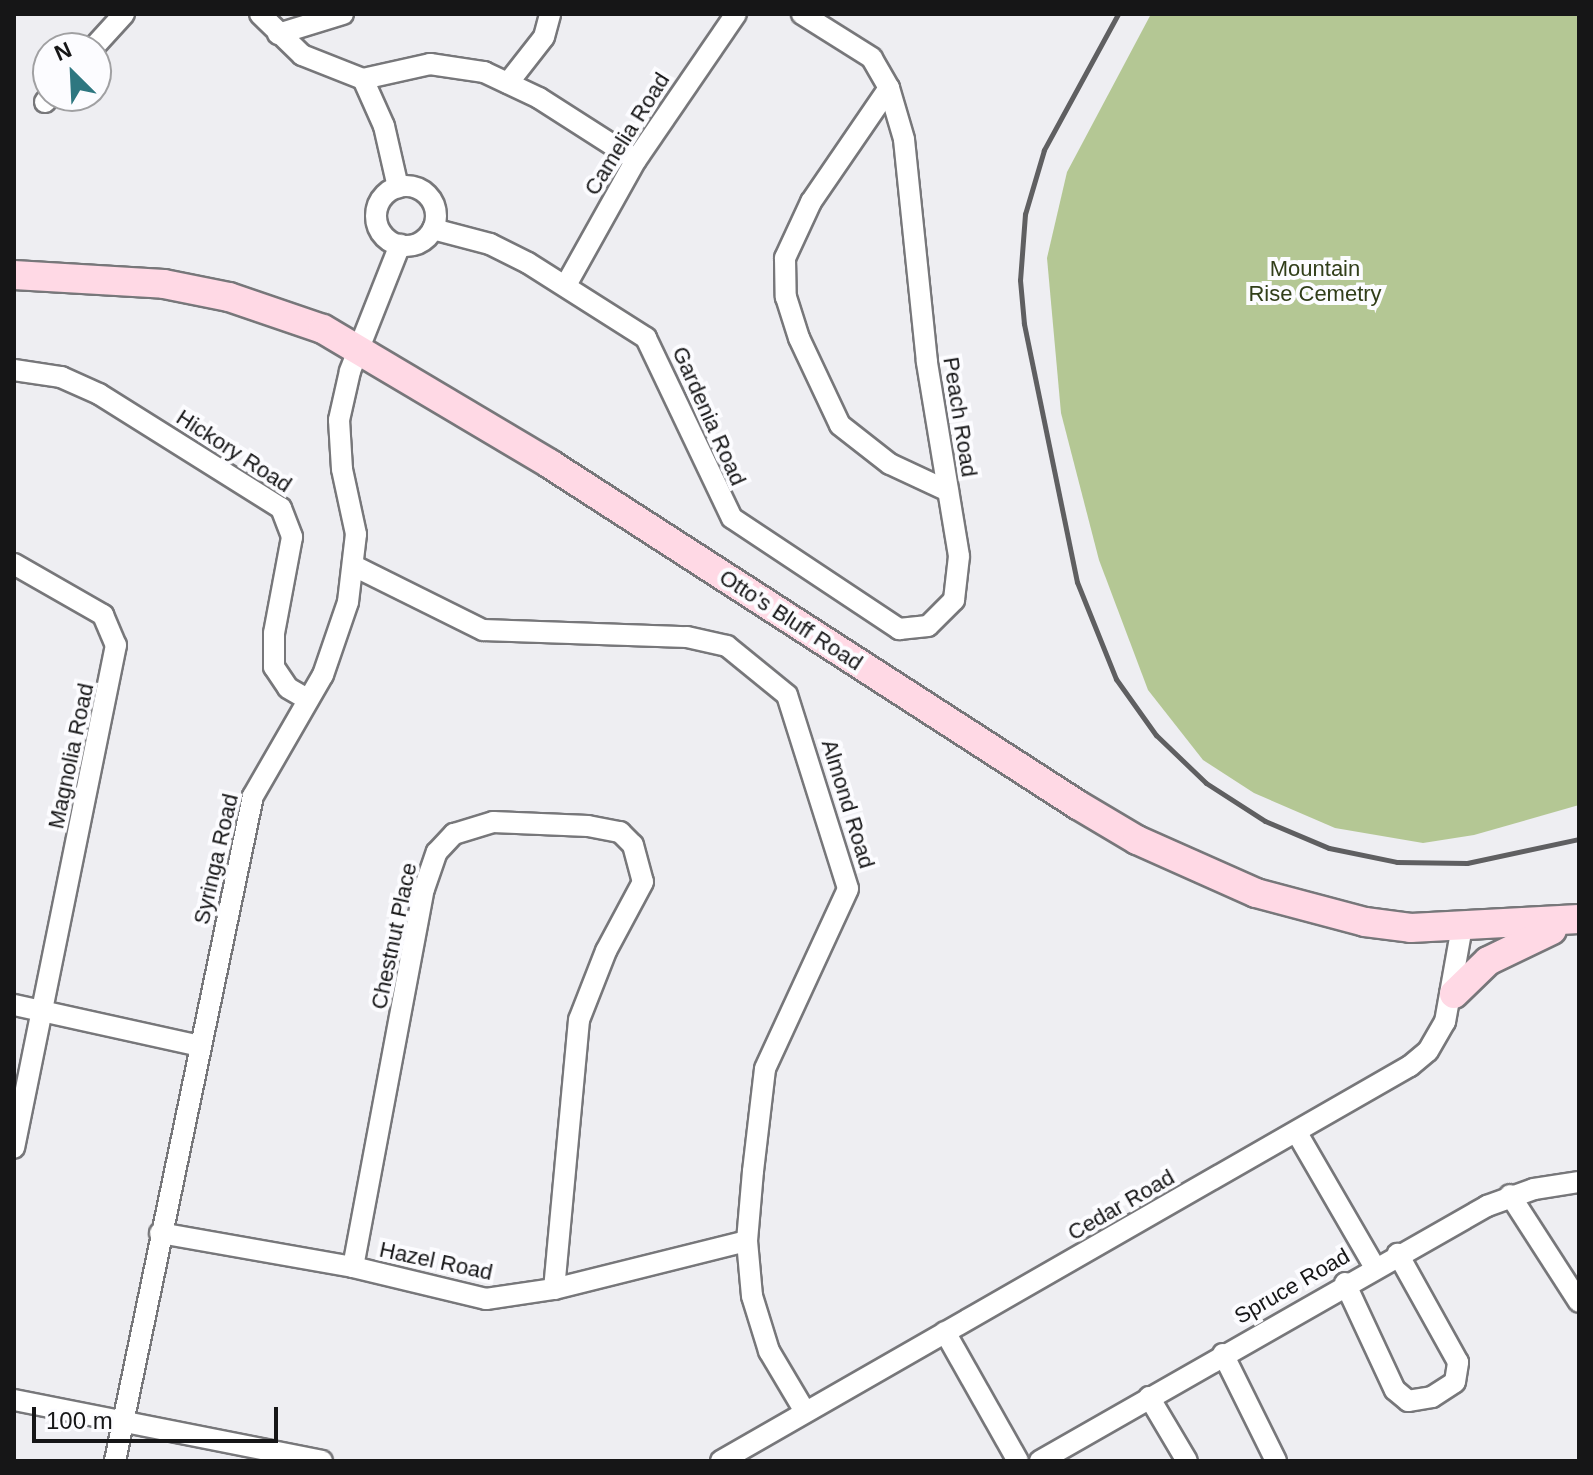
<!DOCTYPE html>
<style>
body{margin:0}
#map{position:relative;width:1593px;height:1475px;overflow:hidden;background:#eeeef2;font-family:Helvetica,sans-serif}
div>[style]{position:absolute}
.green>*{inset:0;background:#b4c794}
.roads{filter:drop-shadow(2px 0 #77777a) drop-shadow(-2px 0 #77777a) drop-shadow(0 2px #77777a) drop-shadow(0 -2px #77777a)}
.street>*{height:20px;margin:-10px;padding:0 10px;transform-origin:10px;border-radius:10px;background:#fff}
.street>.ring{margin:-10px;padding:0;box-sizing:content-box;background:none;border:20px solid #fff;border-radius:50%}
.secondary>*{height:28px;margin:-14px;padding:0 14px;transform-origin:14px;border-radius:14px;background:#ffd9e5}
.rail>*{height:5px;margin:-2.5px;padding:0 2.5px;transform-origin:2.5px;border-radius:2.5px;background:#5f5f61}
span{translate:-50% -50%;white-space:nowrap;text-align:center;line-height:1.15;-webkit-text-stroke:8px #fcfcff;paint-order:stroke}
.street-label{font-size:22px;color:#161617}
.park-label{font-size:22px;color:#313e19}
.frame{position:absolute;inset:0;border:16px solid #161617;pointer-events:none}
.north{position:absolute;left:32px;top:32px;width:80px;height:80px;box-sizing:border-box;background:#fcfcff;border:2px solid #a0a0a2;border-radius:50%;rotate:336deg;font-size:22px;font-weight:700;line-height:32px;text-align:center;color:#161617}
.north::after{content:'';display:block;margin:auto;width:28px;height:36px;background:#2e7780;clip-path:polygon(50% 0,100% 100%,50% 72%,0 100%)}
.scale{position:absolute;left:32px;top:1407px;width:246px;height:36px;box-sizing:border-box;border:4px solid #161617;border-top:0;padding-left:10px;font-size:24px;line-height:28px;white-space:nowrap;color:#161617;-webkit-text-stroke:6px #fcfcff;paint-order:stroke}
</style>
<div id="map">
<div class="green">
<div style="clip-path:polygon(1151px 14px,1579px 14px,1579px 805px,1474px 835px,1423px 843px,1335px 828px,1254px 793px,1203px 760px,1148px 690px,1099px 560px,1061px 413px,1047px 258px,1067px 172px)"></div>
</div>
<div class="roads">
<div class="street">
<div style="left:260px;top:14px;width:59px;rotate:44.3deg"></div>
<div style="left:302px;top:55px;width:66px;rotate:21.5deg"></div>
<div style="left:363px;top:79px;width:51px;rotate:65.9deg"></div>
<div style="left:384px;top:126px;width:63px;rotate:77.1deg"></div>
<div style="left:278px;top:34px;width:68px;rotate:-17.1deg"></div>
<div style="left:93px;top:48px;width:46px;rotate:-47.6deg"></div>
<div style="left:363px;top:79px;width:69px;rotate:-12.6deg"></div>
<div style="left:430px;top:64px;width:55px;rotate:8.4deg"></div>
<div style="left:484px;top:72px;width:61px;rotate:25.3deg"></div>
<div style="left:539px;top:98px;width:115px;rotate:32.6deg"></div>
<div style="left:508px;top:83px;width:58px;rotate:-52deg"></div>
<div style="left:544px;top:37px;width:24px;rotate:-75deg"></div>
<div style="left:889px;top:88px;width:138px;rotate:124.4deg"></div>
<div style="left:811px;top:202px;width:62px;rotate:114.9deg"></div>
<div style="left:785px;top:258px;width:39px;rotate:89deg"></div>
<div style="left:786px;top:297px;width:43px;rotate:72.4deg"></div>
<div style="left:799px;top:338px;width:96px;rotate:64.8deg"></div>
<div style="left:840px;top:425px;width:63px;rotate:38deg"></div>
<div style="left:890px;top:464px;width:64px;rotate:25deg"></div>
<div style="left:45px;top:102px;width:8px;rotate:-50deg"></div>
<div class="ring" style="left:376px;top:186px;width:40px;height:40px"></div>
<div style="left:433px;top:229px;width:59px;rotate:14.7deg"></div>
<div style="left:490px;top:244px;width:42px;rotate:26.6deg"></div>
<div style="left:528px;top:263px;width:140px;rotate:32.4deg"></div>
<div style="left:646px;top:338px;width:199px;rotate:64.5deg"></div>
<div style="left:732px;top:518px;width:201px;rotate:33.6deg"></div>
<div style="left:899px;top:629px;width:29px;rotate:-6deg"></div>
<div style="left:928px;top:626px;width:37px;rotate:-45deg"></div>
<div style="left:954px;top:600px;width:44px;rotate:-83.5deg"></div>
<div style="left:959px;top:556px;width:197px;rotate:-99.4deg"></div>
<div style="left:927px;top:362px;width:224px;rotate:-95.9deg"></div>
<div style="left:904px;top:139px;width:53px;rotate:-106.4deg"></div>
<div style="left:889px;top:88px;width:34px;rotate:-120deg"></div>
<div style="left:872px;top:58px;width:83px;rotate:-147.8deg"></div>
<div style="left:566px;top:285px;width:143px;rotate:-60.8deg"></div>
<div style="left:636px;top:160px;width:177px;rotate:-55.6deg"></div>
<div style="left:14px;top:370px;width:48px;rotate:8.5deg"></div>
<div style="left:61px;top:377px;width:42px;rotate:24.1deg"></div>
<div style="left:99px;top:394px;width:215px;rotate:32.1deg"></div>
<div style="left:281px;top:508px;width:31px;rotate:69deg"></div>
<div style="left:292px;top:537px;width:98px;rotate:100.6deg"></div>
<div style="left:274px;top:633px;width:34px;rotate:90deg"></div>
<div style="left:274px;top:667px;width:25px;rotate:56deg"></div>
<div style="left:288px;top:688px;width:22px;rotate:30deg"></div>
<div style="left:14px;top:564px;width:103px;rotate:29.8deg"></div>
<div style="left:103px;top:615px;width:33px;rotate:67deg"></div>
<div style="left:116px;top:645px;width:513px;rotate:101.46deg"></div>
<div style="left:356px;top:567px;width:142px;rotate:26.4deg"></div>
<div style="left:483px;top:630px;width:204px;rotate:2deg"></div>
<div style="left:687px;top:637px;width:41px;rotate:12.7deg"></div>
<div style="left:727px;top:646px;width:77px;rotate:39.2deg"></div>
<div style="left:787px;top:695px;width:203px;rotate:72.5deg"></div>
<div style="left:848px;top:889px;width:198px;rotate:114.8deg"></div>
<div style="left:765px;top:1069px;width:103px;rotate:96.7deg"></div>
<div style="left:753px;top:1171px;width:70px;rotate:94.9deg"></div>
<div style="left:747px;top:1241px;width:55px;rotate:84.8deg"></div>
<div style="left:752px;top:1296px;width:58px;rotate:72.8deg"></div>
<div style="left:769px;top:1351px;width:69px;rotate:59.3deg"></div>
<div style="left:14px;top:1005px;width:191px;rotate:12.4deg"></div>
<div style="left:1297px;top:1133px;width:154px;rotate:59.9deg"></div>
<div style="left:1510px;top:1195px;width:127px;rotate:57.2deg"></div>
<div style="left:160px;top:1233px;width:196px;rotate:10deg"></div>
<div style="left:353px;top:1267px;width:137px;rotate:13.5deg"></div>
<div style="left:486px;top:1299px;width:69px;rotate:-8.4deg"></div>
<div style="left:554px;top:1289px;width:199px;rotate:-14deg"></div>
<div style="left:353px;top:1267px;width:385px;rotate:-79.4deg"></div>
<div style="left:424px;top:889px;width:39px;rotate:-71deg"></div>
<div style="left:437px;top:852px;width:25px;rotate:-47deg"></div>
<div style="left:454px;top:834px;width:41px;rotate:-17.1deg"></div>
<div style="left:493px;top:822px;width:95px;rotate:2.4deg"></div>
<div style="left:588px;top:826px;width:33px;rotate:11deg"></div>
<div style="left:620px;top:832px;width:18px;rotate:45deg"></div>
<div style="left:633px;top:845px;width:38px;rotate:75deg"></div>
<div style="left:643px;top:882px;width:78px;rotate:118.2deg"></div>
<div style="left:606px;top:951px;width:74px;rotate:111.4deg"></div>
<div style="left:579px;top:1020px;width:270px;rotate:95.3deg"></div>
<div style="left:1345px;top:1283px;width:118px;rotate:65deg"></div>
<div style="left:1395px;top:1390px;width:17px;rotate:40deg"></div>
<div style="left:1408px;top:1401px;width:24px;rotate:-9deg"></div>
<div style="left:1432px;top:1397px;width:27px;rotate:-33deg"></div>
<div style="left:1455px;top:1382px;width:20px;rotate:-81deg"></div>
<div style="left:1458px;top:1362px;width:124px;rotate:-119.1deg"></div>
<div style="left:945px;top:1332px;width:148px;rotate:60.5deg"></div>
<div style="left:1223px;top:1354px;width:119px;rotate:63.6deg"></div>
<div style="left:1149px;top:1397px;width:74px;rotate:59.3deg"></div>
<div style="left:14px;top:1400px;width:314px;rotate:11.2deg"></div>
<div style="left:115px;top:1461px;width:679px;rotate:-78.28deg"></div>
<div style="left:253px;top:796px;width:140px;rotate:-60deg"></div>
<div style="left:323px;top:675px;width:77px;rotate:-71.1deg"></div>
<div style="left:348px;top:602px;width:68px;rotate:-83.3deg"></div>
<div style="left:356px;top:534px;width:66px;rotate:-102.2deg"></div>
<div style="left:342px;top:469px;width:49px;rotate:-93.5deg"></div>
<div style="left:339px;top:420px;width:50px;rotate:-77.3deg"></div>
<div style="left:350px;top:371px;width:136px;rotate:-68.4deg"></div>
<div style="left:721px;top:1461px;width:794px;rotate:-29.83deg"></div>
<div style="left:1410px;top:1066px;width:23px;rotate:-40deg"></div>
<div style="left:1428px;top:1051px;width:34px;rotate:-60deg"></div>
<div style="left:1445px;top:1022px;width:97px;rotate:-79.9deg"></div>
<div style="left:1040px;top:1461px;width:515px;rotate:-29.7deg"></div>
<div style="left:1487px;top:1206px;width:50px;rotate:-19.9deg"></div>
<div style="left:1534px;top:1189px;width:46px;rotate:-8.8deg"></div>
</div>
<div class="secondary">
<div style="left:14px;top:275px;width:150px;rotate:3.4deg"></div>
<div style="left:164px;top:284px;width:66px;rotate:11.3deg"></div>
<div style="left:229px;top:297px;width:99px;rotate:18.8deg"></div>
<div style="left:323px;top:329px;width:264px;rotate:30.7deg"></div>
<div style="left:550px;top:464px;width:629px;rotate:32.86deg"></div>
<div style="left:1078px;top:805px;width:69px;rotate:30.7deg"></div>
<div style="left:1137px;top:840px;width:130px;rotate:24deg"></div>
<div style="left:1256px;top:893px;width:113px;rotate:14.9deg"></div>
<div style="left:1365px;top:922px;width:46px;rotate:7.4deg"></div>
<div style="left:1411px;top:928px;width:168px;rotate:-3.1deg"></div>
<div style="left:1454px;top:994px;width:47px;rotate:-44.1deg"></div>
<div style="left:1488px;top:961px;width:71px;rotate:-25.8deg"></div>
</div>
</div>
<div class="rail">
<div style="left:1118px;top:14px;width:155px;rotate:118.6deg"></div>
<div style="left:1044px;top:150px;width:67px;rotate:106.5deg"></div>
<div style="left:1025px;top:214px;width:66px;rotate:94.3deg"></div>
<div style="left:1020px;top:280px;width:44px;rotate:84.8deg"></div>
<div style="left:1024px;top:324px;width:263px;rotate:78.4deg"></div>
<div style="left:1077px;top:582px;width:105px;rotate:68.1deg"></div>
<div style="left:1116px;top:679px;width:69px;rotate:54.5deg"></div>
<div style="left:1156px;top:735px;width:69px;rotate:43.8deg"></div>
<div style="left:1206px;top:783px;width:70px;rotate:32.8deg"></div>
<div style="left:1265px;top:821px;width:69px;rotate:22.9deg"></div>
<div style="left:1329px;top:848px;width:69px;rotate:11.6deg"></div>
<div style="left:1397px;top:862px;width:70px;rotate:0.8deg"></div>
<div style="left:1467px;top:863px;width:115px;rotate:-12.1deg"></div>
</div>
<div class="street-label">
<span style="left:627px;top:134px;rotate:-58deg">Camelia Road</span>
<span style="left:709px;top:416px;rotate:66deg">Gardenia Road</span>
<span style="left:960px;top:417px;rotate:81deg">Peach Road</span>
<span style="left:234px;top:451px;rotate:33deg">Hickory Road</span>
<span style="left:791px;top:620px;rotate:33deg">Otto's Bluff Road</span>
<span style="left:71px;top:756px;rotate:-78deg">Magnolia Road</span>
<span style="left:848px;top:804px;rotate:73deg">Almond Road</span>
<span style="left:216px;top:859px;rotate:-77deg">Syringa Road</span>
<span style="left:394px;top:936px;rotate:-78deg">Chestnut Place</span>
<span style="left:1121px;top:1205px;rotate:-30deg">Cedar Road</span>
<span style="left:436px;top:1261px;rotate:12deg">Hazel Road</span>
<span style="left:1292px;top:1286px;rotate:-30deg">Spruce Road</span>
</div>
<div class="park-label">
<span style="left:1315px;top:281px">Mountain<br>Rise Cemetry</span>
</div>
<div class="frame"></div>
<div class="north">N</div>
<div class="scale">100 m</div>
</div>
